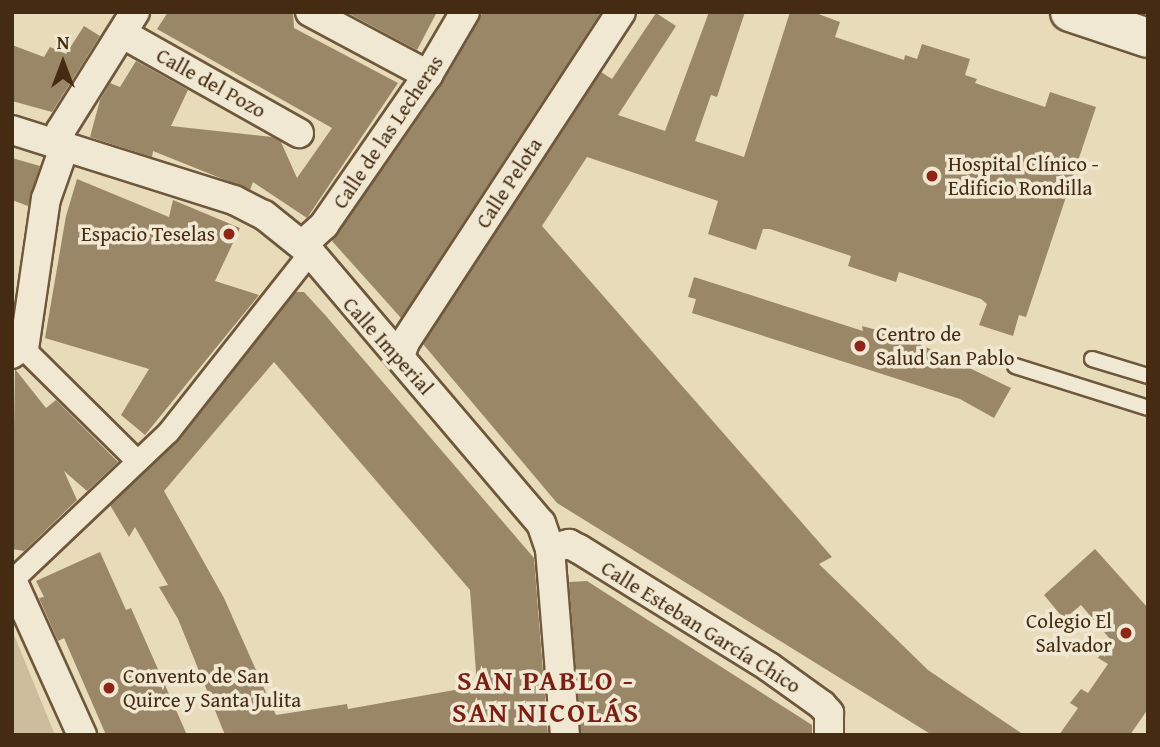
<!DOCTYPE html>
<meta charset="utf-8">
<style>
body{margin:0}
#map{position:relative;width:1160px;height:747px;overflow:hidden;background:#e8dbb9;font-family:"Gentium Book Plus",serif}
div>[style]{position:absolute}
.green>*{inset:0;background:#ccbd9c}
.building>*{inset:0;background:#9a8768}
.roads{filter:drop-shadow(2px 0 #6e573b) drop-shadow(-2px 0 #6e573b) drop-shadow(0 2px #6e573b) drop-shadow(0 -2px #6e573b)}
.service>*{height:14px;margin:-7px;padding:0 7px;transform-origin:7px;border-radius:7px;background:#f0e8d2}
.pedestrian>*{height:21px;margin:-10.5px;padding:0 10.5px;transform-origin:10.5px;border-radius:10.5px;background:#f0e8d2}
.minor>*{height:28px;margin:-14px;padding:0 14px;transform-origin:14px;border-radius:14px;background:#f0e8d2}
.secondary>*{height:38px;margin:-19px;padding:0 19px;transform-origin:19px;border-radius:19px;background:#f0e8d2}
.dots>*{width:19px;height:19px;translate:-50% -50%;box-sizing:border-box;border:4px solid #f0e8d2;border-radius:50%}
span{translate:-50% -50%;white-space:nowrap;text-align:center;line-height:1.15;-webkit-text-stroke:7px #f0e8d2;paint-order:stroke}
.street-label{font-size:21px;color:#452b11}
.poi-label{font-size:21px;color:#452b11}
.left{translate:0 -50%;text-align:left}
.right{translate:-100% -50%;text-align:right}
.district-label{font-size:28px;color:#7a1f14;font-weight:700;letter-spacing:2px}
.frame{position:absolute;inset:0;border:14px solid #452b11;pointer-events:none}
.north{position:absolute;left:28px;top:28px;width:70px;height:70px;-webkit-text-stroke:5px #f0e8d2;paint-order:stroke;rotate:0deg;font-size:19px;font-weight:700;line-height:28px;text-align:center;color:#452b11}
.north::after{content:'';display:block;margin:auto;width:24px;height:32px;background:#452b11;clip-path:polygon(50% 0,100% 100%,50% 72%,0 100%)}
</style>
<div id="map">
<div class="green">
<div style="clip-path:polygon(12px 630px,55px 735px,12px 735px)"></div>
</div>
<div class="building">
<div style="clip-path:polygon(168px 12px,293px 12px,294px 28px,398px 83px,307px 218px,253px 182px,250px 190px,153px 151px,152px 157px,90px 137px,100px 100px,110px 83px,120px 87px,136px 61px,188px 90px,171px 126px,272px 137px,281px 142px,297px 178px,332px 128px,157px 29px)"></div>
<div style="clip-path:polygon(346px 12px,437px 12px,417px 50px)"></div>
<div style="clip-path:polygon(483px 12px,601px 12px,401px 318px,332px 241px,442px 84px)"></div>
<div style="clip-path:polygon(709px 12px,745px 12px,717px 97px,711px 95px,695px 141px,744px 157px,790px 12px,813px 12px,840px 22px,835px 37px,904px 60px,905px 55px,917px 59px,922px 44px,970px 59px,965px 75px,977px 79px,975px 83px,1045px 107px,1050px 92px,1096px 107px,1026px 317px,1019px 315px,1013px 336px,979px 325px,987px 304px,981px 299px,899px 272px,896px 282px,848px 266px,851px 256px,770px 229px,763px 229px,756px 250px,708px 234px,718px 201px,587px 157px,542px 226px,832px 557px,819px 564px,928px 670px,1024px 735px,932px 735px,557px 503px,423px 344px,601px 72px,612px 79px,656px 13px,676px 26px,618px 115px,665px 131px)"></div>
<div style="clip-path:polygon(84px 26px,100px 36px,52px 112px,12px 101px,12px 45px,44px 57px,50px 47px,66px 54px)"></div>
<div style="clip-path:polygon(12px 158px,40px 166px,28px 206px,12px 200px)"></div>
<div style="clip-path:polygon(77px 179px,169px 217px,173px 200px,240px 228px,215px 281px,259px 295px,145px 435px,121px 415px,149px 369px,45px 338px,66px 216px)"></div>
<div style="clip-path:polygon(694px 277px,863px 331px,862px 326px,907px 338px,1011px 388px,994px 418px,960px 399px,692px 313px,696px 299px,688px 297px)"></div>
<div style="clip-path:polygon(evenodd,295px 292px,304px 292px,326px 316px,534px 558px,548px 735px,225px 735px,178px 619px,159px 587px,168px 585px,135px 527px,129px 537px,110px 505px,178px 440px,295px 292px,274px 362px,470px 590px,477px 686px,348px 709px,347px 704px,276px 715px,224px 598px,164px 491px,274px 362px)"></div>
<div style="clip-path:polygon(15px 369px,46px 408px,56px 400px,118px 462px,87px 491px,64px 471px,77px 500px,24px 551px,12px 549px)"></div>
<div style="clip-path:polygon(1095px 549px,1148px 608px,1148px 709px,1130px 735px,1059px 735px,1078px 708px,1070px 703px,1081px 689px,1088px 693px,1108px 664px,1098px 658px,1110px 639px,1081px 605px,1064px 619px,1044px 595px)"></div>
<div style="clip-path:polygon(100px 552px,126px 610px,131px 608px,187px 735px,106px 735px,64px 638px,58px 641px,39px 598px,44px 597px,36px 581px)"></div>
<div style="clip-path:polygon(587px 581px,812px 725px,812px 735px,581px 735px,569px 582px)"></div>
</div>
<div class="roads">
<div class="service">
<div style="left:1092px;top:359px;width:59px;rotate:16.9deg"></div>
<div style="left:1015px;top:366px;width:139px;rotate:17.5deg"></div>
</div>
<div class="pedestrian">
<div style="left:12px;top:357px;width:14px;rotate:-34deg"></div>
<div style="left:24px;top:349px;width:159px;rotate:44.7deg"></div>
<div style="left:12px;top:580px;width:215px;rotate:-43.5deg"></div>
<div style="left:168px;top:432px;width:229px;rotate:-51.7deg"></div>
</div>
<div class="minor">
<div style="left:310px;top:12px;width:134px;rotate:28.1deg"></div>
<div style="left:123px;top:34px;width:202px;rotate:29.4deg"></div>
<div style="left:12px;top:130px;width:233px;rotate:17.5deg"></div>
<div style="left:234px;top:200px;width:34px;rotate:27deg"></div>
<div style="left:264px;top:215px;width:59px;rotate:38.8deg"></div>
<div style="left:310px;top:252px;width:356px;rotate:49.6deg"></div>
<div style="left:541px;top:523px;width:28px;rotate:71deg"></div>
<div style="left:550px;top:549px;width:187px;rotate:85.4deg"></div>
<div style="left:59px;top:147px;width:17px;rotate:-83deg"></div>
<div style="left:61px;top:130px;width:139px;rotate:-57.9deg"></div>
<div style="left:302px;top:245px;width:30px;rotate:-42deg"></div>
<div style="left:324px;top:225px;width:183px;rotate:-55.3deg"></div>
<div style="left:428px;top:75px;width:73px;rotate:-59.6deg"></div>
<div style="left:24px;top:349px;width:152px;rotate:-81.7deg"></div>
<div style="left:46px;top:199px;width:54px;rotate:-70.6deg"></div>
<div style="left:400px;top:356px;width:15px;rotate:-70deg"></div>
<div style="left:405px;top:342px;width:394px;rotate:-56.8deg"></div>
<div style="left:550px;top:549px;width:20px;rotate:-15deg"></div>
<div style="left:569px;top:544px;width:11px;rotate:27deg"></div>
<div style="left:579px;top:549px;width:224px;rotate:31.8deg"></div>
<div style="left:769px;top:667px;width:65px;rotate:35.6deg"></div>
<div style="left:822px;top:705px;width:11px;rotate:49deg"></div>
<div style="left:829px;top:713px;width:22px;rotate:90deg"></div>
<div style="left:12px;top:580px;width:170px;rotate:65.7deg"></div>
</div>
<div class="secondary">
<div style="left:1070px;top:12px;width:82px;rotate:18.4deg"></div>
</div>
</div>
<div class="dots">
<div style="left:932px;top:176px;background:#8f2418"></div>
<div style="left:229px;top:234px;background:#8f2418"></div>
<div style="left:860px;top:346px;background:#8f2418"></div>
<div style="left:1126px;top:633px;background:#8f2418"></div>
<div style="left:109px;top:688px;background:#8f2418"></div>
</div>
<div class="street-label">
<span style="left:211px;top:83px;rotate:29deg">Calle del Pozo</span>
<span style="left:388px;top:132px;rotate:-56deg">Calle de las Lecheras</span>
<span style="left:509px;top:183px;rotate:-57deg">Calle Pelota</span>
<span style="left:388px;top:346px;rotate:48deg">Calle Imperial</span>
<span style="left:701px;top:627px;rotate:32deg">Calle Esteban García Chico</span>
</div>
<div class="poi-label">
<span class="left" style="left:948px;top:176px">Hospital Clínico -<br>Edificio Rondilla</span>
<span class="right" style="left:215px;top:234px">Espacio Teselas</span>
<span class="left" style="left:876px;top:346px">Centro de<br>Salud San Pablo</span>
<span class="right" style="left:1112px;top:633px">Colegio El<br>Salvador</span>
<span class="left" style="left:123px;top:688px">Convento de San<br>Quirce y Santa Julita</span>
</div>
<div class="district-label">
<span style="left:546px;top:696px">SAN PABLO -<br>SAN NICOLÁS</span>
</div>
<div class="frame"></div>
<div class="north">N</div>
</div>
